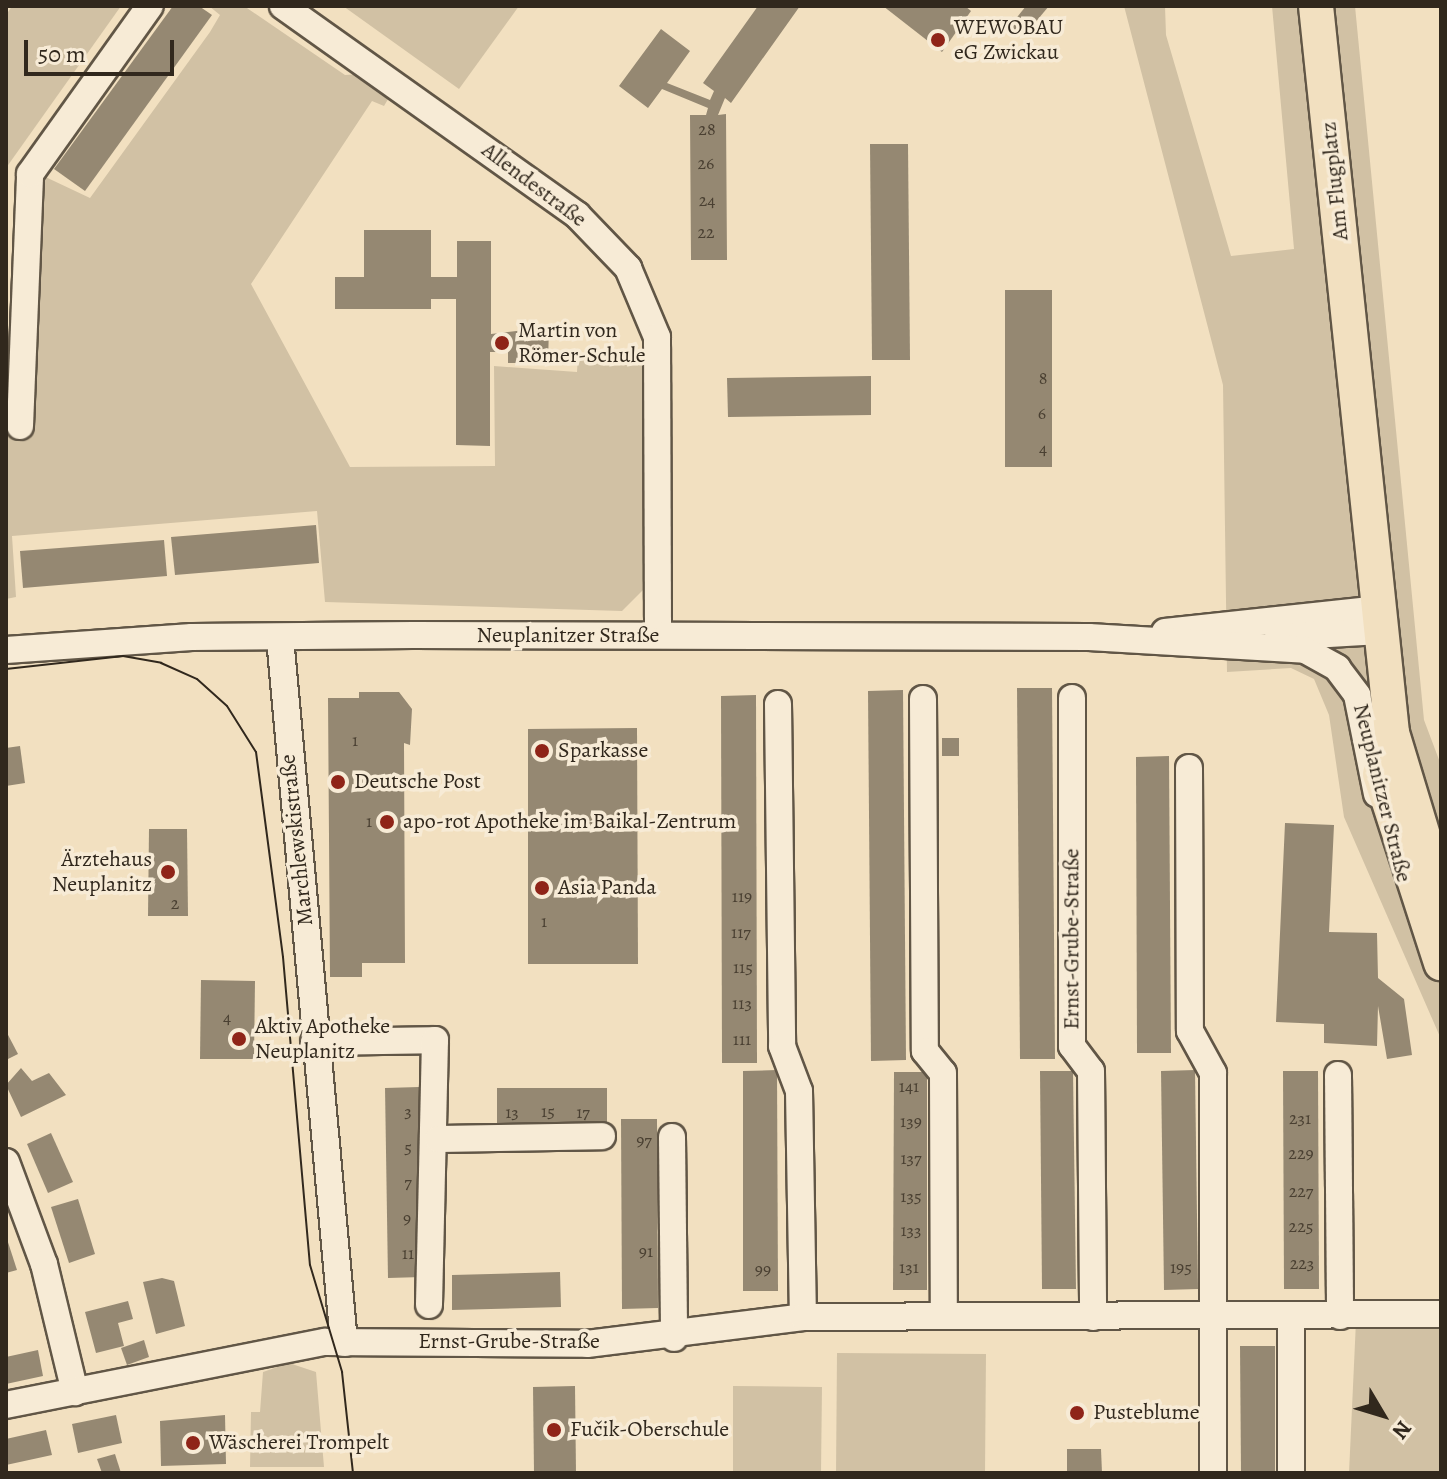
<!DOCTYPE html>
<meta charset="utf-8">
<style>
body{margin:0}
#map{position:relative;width:1447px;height:1479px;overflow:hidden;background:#f2e0c0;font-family:Alegreya,serif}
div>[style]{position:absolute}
.green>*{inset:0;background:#d1c1a4}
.building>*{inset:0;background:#958872}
.roads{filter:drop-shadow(2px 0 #615646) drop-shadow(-2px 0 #615646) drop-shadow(0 2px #615646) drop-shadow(0 -2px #615646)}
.minor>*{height:26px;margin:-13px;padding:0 13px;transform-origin:13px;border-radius:13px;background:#f7ebd6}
.major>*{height:34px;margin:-17px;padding:0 17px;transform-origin:17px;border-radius:17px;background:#f2e0c0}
.tram>*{height:2px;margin:-1px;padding:0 1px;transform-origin:1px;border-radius:1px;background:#31281d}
.dots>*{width:22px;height:22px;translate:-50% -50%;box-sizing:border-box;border:4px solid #f7ebd6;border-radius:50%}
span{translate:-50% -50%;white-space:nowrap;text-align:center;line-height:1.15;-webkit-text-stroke:7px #f7ebd6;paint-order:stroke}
.number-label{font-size:18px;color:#4a4032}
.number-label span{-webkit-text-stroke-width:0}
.poi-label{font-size:22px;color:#31281d}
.left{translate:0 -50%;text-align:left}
.right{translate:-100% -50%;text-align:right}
.street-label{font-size:22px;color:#31281d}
.frame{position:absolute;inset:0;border:8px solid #31281d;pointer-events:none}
.north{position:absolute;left:1343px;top:1375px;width:80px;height:80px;-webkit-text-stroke:6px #f7ebd6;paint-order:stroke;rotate:128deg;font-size:22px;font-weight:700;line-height:32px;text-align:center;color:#31281d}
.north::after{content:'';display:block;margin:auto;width:28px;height:36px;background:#31281d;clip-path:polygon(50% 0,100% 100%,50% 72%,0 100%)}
.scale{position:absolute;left:24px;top:40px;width:150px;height:36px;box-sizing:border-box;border:4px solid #31281d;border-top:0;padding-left:10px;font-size:24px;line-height:28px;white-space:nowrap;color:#31281d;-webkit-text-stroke:6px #f7ebd6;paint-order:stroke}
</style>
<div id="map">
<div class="green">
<div style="clip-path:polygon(12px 6px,121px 6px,6px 168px,6px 15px)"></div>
<div style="clip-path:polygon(209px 6px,244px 6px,345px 75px,362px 74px,391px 94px,384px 106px,372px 101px,251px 284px,350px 467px,495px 466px,494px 366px,577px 372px,578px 355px,644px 356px,643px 590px,622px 611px,325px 602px,317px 511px,12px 536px,16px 597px,6px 599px,6px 456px,37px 173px,90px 198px,210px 32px,220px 15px)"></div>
<div style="clip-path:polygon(343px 6px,519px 6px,459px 89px)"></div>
<div style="clip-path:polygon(1124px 6px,1165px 6px,1166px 35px,1231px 256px,1294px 249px,1272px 6px,1355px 6px,1424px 720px,1441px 765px,1441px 1039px,1344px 817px,1329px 715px,1314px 679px,1291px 668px,1227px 672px,1223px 385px)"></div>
<div style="clip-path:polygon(1357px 1299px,1441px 1299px,1441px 1473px,1349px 1473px)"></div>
<div style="clip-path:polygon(837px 1353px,986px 1354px,985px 1473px,836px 1473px)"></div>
<div style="clip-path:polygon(289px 1363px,316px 1372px,324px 1467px,250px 1467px,251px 1412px,260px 1412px,263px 1372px)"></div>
<div style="clip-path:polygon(733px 1386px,822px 1387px,821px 1473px,733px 1473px)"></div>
</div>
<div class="building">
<div style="clip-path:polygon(173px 6px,199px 6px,212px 15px,85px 191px,54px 169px)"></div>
<div style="clip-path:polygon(758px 6px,800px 6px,731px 103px,725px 98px,718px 115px,726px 114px,727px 260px,691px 260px,690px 115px,706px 115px,708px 108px,662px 89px,648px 108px,619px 86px,661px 29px,690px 51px,667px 83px,710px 100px,714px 91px,703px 83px)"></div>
<div style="clip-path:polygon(883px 6px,965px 6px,971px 11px,942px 52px)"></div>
<div style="clip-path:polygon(1026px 6px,1049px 6px,1023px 37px,1010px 26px)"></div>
<div style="clip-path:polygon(870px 144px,908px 144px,910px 360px,872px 360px)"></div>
<div style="clip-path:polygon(364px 230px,431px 230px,431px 277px,457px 277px,457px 241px,491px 241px,491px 334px,549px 327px,548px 363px,508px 363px,508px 352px,490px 352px,490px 446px,456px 445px,456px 299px,431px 299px,431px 309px,335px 309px,335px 277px,364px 277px)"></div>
<div style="clip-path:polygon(1005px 290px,1052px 290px,1052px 467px,1005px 467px)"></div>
<div style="clip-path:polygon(871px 376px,871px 415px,728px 417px,727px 378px)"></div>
<div style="clip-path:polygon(316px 525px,319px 563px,175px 575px,171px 537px)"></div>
<div style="clip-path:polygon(164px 540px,167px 576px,23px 588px,20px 551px)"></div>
<div style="clip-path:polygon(1017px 688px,1052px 688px,1055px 1059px,1020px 1059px)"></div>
<div style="clip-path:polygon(903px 690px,906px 1060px,871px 1061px,868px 691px)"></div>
<div style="clip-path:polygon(359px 692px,399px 692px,412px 709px,410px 745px,404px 743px,405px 963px,362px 963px,362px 977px,330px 977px,328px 698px,359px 698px)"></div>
<div style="clip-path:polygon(756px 695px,757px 1063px,722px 1063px,721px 696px)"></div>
<div style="clip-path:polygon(637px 728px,638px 964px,528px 964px,528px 729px)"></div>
<div style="clip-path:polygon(942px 738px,959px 738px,959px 756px,942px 756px)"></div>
<div style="clip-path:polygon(20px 746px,25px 783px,6px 786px,6px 748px)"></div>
<div style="clip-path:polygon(1169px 756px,1171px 1053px,1137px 1053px,1136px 757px)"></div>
<div style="clip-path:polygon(1285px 823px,1334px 825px,1329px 932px,1377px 933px,1378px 978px,1404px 999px,1412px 1055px,1387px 1059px,1378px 1006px,1377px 1046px,1324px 1043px,1324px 1024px,1276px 1022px)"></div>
<div style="clip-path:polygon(149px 829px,187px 829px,188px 916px,148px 916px)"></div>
<div style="clip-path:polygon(201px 980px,255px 981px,254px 1059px,200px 1059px)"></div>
<div style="clip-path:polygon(6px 1031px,18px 1054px,6px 1060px)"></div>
<div style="clip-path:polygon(21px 1068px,32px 1081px,49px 1073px,66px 1095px,21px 1117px,6px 1085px)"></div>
<div style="clip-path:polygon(777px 1070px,778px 1291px,743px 1291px,743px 1071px)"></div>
<div style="clip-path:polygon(1195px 1070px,1198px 1289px,1164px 1290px,1161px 1071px)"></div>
<div style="clip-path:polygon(1040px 1071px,1073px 1071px,1076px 1289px,1042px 1289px)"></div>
<div style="clip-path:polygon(1283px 1071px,1318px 1071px,1319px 1289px,1284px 1289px)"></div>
<div style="clip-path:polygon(894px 1072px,927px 1072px,927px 1290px,893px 1290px)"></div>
<div style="clip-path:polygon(419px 1087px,422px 1277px,388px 1278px,385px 1088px)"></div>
<div style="clip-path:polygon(497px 1088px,607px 1088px,607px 1123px,497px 1123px)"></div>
<div style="clip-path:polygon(621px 1119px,657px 1119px,658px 1308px,622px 1309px)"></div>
<div style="clip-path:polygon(51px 1133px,73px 1182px,48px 1193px,27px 1144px)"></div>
<div style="clip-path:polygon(78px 1199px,95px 1254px,69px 1263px,51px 1207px)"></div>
<div style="clip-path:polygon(6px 1236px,17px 1270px,6px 1273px)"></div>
<div style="clip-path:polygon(560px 1272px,561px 1307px,452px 1310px,452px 1275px)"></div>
<div style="clip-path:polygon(162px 1278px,174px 1281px,185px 1326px,156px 1334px,143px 1282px)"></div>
<div style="clip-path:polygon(128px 1301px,133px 1319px,118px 1323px,124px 1346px,96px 1353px,85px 1312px)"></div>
<div style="clip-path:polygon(144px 1340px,149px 1357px,127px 1365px,121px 1348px)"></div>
<div style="clip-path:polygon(1240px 1346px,1275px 1346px,1275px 1473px,1241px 1473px)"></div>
<div style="clip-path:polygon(38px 1350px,43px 1376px,6px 1384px,6px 1357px)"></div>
<div style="clip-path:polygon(575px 1386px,576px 1473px,534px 1473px,533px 1387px)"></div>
<div style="clip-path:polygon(116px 1415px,122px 1443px,78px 1453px,72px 1424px)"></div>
<div style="clip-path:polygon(225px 1415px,226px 1464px,161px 1466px,160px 1421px)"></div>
<div style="clip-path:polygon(46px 1430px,52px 1455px,6px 1465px,6px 1439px)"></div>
<div style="clip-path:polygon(1067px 1449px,1101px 1449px,1102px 1473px,1067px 1473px)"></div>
<div style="clip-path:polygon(115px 1454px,121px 1473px,102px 1473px,97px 1459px)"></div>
</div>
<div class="roads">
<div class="minor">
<div style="left:283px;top:6px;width:361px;rotate:35.4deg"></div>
<div style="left:577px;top:215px;width:74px;rotate:46.1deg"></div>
<div style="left:628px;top:268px;width:75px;rotate:67.2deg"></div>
<div style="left:657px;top:337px;width:298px;rotate:89.8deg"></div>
<div style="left:20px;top:426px;width:252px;rotate:-87.7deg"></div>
<div style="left:30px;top:174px;width:206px;rotate:-54.5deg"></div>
<div style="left:1165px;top:632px;width:216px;rotate:-6.1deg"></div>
<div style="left:1278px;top:637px;width:102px;rotate:-3.4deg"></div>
<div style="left:280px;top:638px;width:708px;rotate:84.81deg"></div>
<div style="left:6px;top:650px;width:186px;rotate:-4deg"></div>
<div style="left:192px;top:637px;width:221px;rotate:-0.5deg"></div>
<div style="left:413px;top:635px;width:676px;rotate:0.17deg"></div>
<div style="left:1089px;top:637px;width:216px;rotate:3.4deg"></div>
<div style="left:1305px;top:650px;width:37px;rotate:29deg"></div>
<div style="left:1337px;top:668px;width:34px;rotate:53deg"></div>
<div style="left:1357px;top:695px;width:101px;rotate:78.6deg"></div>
<div style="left:1072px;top:698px;width:348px;rotate:90deg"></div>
<div style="left:1072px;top:1046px;width:31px;rotate:53deg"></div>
<div style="left:1091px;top:1071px;width:246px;rotate:89.5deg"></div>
<div style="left:923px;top:699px;width:352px;rotate:89.7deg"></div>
<div style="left:925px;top:1051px;width:28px;rotate:51deg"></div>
<div style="left:943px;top:1073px;width:242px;rotate:89.8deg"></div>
<div style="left:778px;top:704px;width:342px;rotate:89.3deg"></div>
<div style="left:782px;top:1046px;width:48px;rotate:69.3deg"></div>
<div style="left:799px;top:1091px;width:226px;rotate:89deg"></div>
<div style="left:1189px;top:768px;width:263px;rotate:89.8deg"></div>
<div style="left:1190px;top:1031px;width:48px;rotate:61.3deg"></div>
<div style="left:1213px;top:1073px;width:400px;rotate:90deg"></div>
<div style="left:314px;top:1042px;width:121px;rotate:-0.9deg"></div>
<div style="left:435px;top:1040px;width:265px;rotate:91.3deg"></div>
<div style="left:1338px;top:1075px;width:241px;rotate:89.5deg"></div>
<div style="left:672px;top:1137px;width:201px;rotate:89.4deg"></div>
<div style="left:438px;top:1139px;width:164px;rotate:-1deg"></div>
<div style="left:6px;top:1162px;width:109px;rotate:69.6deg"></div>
<div style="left:44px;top:1264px;width:132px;rotate:76.4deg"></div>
<div style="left:1291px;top:1317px;width:156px;rotate:90deg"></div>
<div style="left:6px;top:1405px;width:325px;rotate:-11.2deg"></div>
<div style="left:325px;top:1342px;width:262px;rotate:0.4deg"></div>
<div style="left:587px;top:1344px;width:218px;rotate:-7.1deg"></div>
<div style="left:803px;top:1317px;width:638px;rotate:-0.27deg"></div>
</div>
<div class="major">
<div style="left:1316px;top:6px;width:731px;rotate:84.03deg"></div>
<div style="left:1392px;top:733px;width:169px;rotate:73.2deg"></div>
<div style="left:1380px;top:774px;width:199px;rotate:72.1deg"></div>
</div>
</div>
<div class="tram">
<div style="left:6px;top:669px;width:118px;rotate:-6.3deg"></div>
<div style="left:123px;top:656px;width:39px;rotate:10deg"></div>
<div style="left:161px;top:663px;width:39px;rotate:24deg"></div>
<div style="left:197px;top:679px;width:40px;rotate:42deg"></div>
<div style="left:227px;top:706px;width:54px;rotate:57.8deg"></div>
<div style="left:256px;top:752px;width:207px;rotate:82.5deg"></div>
<div style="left:283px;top:957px;width:309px;rotate:85deg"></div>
<div style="left:310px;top:1265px;width:112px;rotate:73.3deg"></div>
<div style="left:342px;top:1372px;width:102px;rotate:83.8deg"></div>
</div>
<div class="dots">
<div style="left:938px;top:40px;background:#8f2418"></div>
<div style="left:502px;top:343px;background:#8f2418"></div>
<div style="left:542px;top:751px;background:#8f2418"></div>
<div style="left:338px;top:782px;background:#8f2418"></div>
<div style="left:387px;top:822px;background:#8f2418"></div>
<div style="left:168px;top:872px;background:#8f2418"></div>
<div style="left:542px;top:888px;background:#8f2418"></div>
<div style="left:239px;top:1039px;background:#8f2418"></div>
<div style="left:1077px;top:1413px;background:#8f2418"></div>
<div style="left:554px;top:1430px;background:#8f2418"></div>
<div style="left:193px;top:1443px;background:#8f2418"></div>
</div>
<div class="number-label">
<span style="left:707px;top:129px">28</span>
<span style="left:706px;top:163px">26</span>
<span style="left:707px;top:200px">24</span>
<span style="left:706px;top:232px">22</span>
<span style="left:1043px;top:378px">8</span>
<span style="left:1042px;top:413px">6</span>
<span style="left:1043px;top:448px">4</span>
<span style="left:355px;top:740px">1</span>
<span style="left:369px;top:821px">1</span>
<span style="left:742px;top:896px">119</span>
<span style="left:175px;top:903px">2</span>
<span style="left:544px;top:921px">1</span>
<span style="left:741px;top:932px">117</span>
<span style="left:743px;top:967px">115</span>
<span style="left:742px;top:1003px">113</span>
<span style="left:227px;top:1017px">4</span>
<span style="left:742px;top:1039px">111</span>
<span style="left:909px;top:1086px">141</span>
<span style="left:408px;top:1111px">3</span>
<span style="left:548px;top:1111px">15</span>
<span style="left:512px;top:1112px">13</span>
<span style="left:583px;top:1112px">17</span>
<span style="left:1300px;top:1118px">231</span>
<span style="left:911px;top:1121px">139</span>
<span style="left:644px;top:1140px">97</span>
<span style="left:408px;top:1147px">5</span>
<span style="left:1301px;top:1153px">229</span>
<span style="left:911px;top:1158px">137</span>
<span style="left:408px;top:1182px">7</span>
<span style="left:1301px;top:1191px">227</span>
<span style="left:911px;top:1196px">135</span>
<span style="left:407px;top:1218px">9</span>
<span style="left:1301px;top:1226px">225</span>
<span style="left:911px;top:1230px">133</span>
<span style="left:646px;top:1251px">91</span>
<span style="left:408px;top:1253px">11</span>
<span style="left:1302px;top:1263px">223</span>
<span style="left:909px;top:1267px">131</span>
<span style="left:1181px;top:1267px">195</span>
<span style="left:763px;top:1269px">99</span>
</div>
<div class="poi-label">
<span class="left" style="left:954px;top:40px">WEWOBAU<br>eG Zwickau</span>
<span class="left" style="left:518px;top:343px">Martin von<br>Römer-Schule</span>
<span class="left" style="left:558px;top:751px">Sparkasse</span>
<span class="left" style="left:354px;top:782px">Deutsche Post</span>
<span class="left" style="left:403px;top:822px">apo-rot Apotheke im Baikal-Zentrum</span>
<span class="right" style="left:152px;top:872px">Ärztehaus<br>Neuplanitz</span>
<span class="left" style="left:558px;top:888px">Asia Panda</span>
<span class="left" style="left:255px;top:1039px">Aktiv Apotheke<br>Neuplanitz</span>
<span class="left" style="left:1093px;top:1413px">Pusteblume</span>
<span class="left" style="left:570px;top:1430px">Fučik-Oberschule</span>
<span class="left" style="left:209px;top:1443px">Wäscherei Trompelt</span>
</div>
<div class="street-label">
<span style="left:1335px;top:181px;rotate:-96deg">Am Flugplatz</span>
<span style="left:534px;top:185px;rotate:37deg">Allendestraße</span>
<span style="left:568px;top:636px">Neuplanitzer Straße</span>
<span style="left:1382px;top:793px;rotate:76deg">Neuplanitzer Straße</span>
<span style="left:297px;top:840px;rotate:-96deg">Marchlewskistraße</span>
<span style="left:1072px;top:939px;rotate:-90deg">Ernst-Grube-Straße</span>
<span style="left:509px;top:1342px">Ernst-Grube-Straße</span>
</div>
<div class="frame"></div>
<div class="north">N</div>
<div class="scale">50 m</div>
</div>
